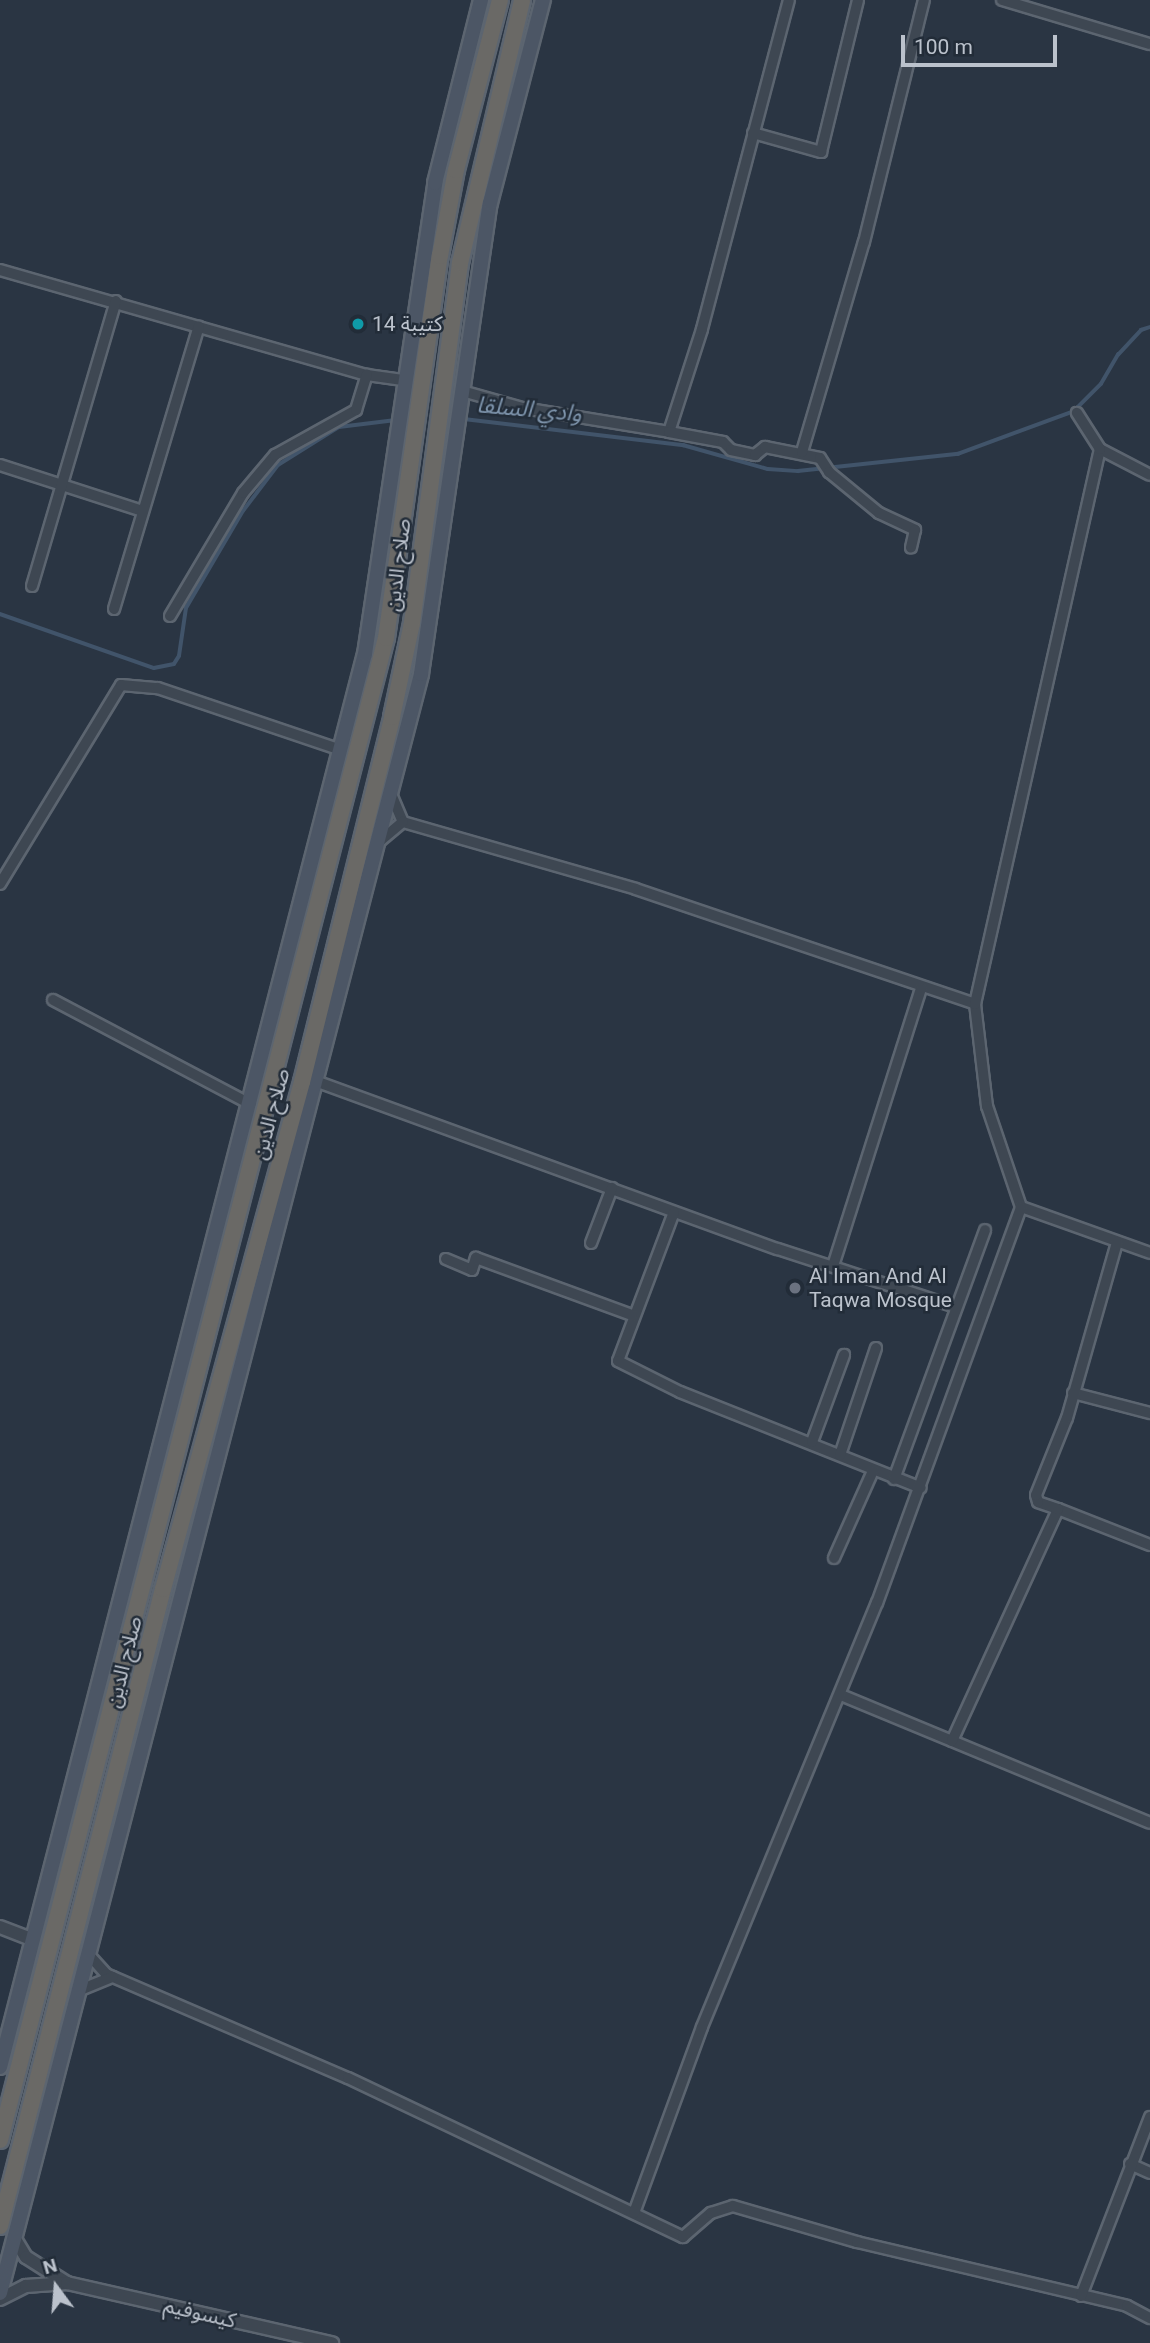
<!DOCTYPE html>
<meta charset="utf-8">
<style>
body{margin:0}
#map{position:relative;width:1150px;height:2343px;overflow:hidden;background:#2a3543;font-family:Roboto,"Noto Sans Arabic",sans-serif}
div>[style]{position:absolute}
.stream>*{height:3.5px;margin:-1.75px;padding:0 1.75px;transform-origin:1.75px;border-radius:1.75px;background:#41546a}
.roads{filter:drop-shadow(2px 0 #5c6570) drop-shadow(-2px 0 #5c6570) drop-shadow(0 2px #5c6570) drop-shadow(0 -2px #5c6570)}
.minor>*{height:10px;margin:-5px;padding:0 5px;transform-origin:5px;border-radius:5px;background:#3e4752}
.tertiary>*{height:12px;margin:-6px;padding:0 6px;transform-origin:6px;border-radius:6px;background:#3e4752}
.secondary>*{height:14px;margin:-7px;padding:0 7px;transform-origin:7px;border-radius:7px;background:#4c5665}
.trunk>*{height:16px;margin:-8px;padding:0 8px;transform-origin:8px;border-radius:8px;background:#6a6966}
.dots>*{width:19px;height:19px;translate:-50% -50%;box-sizing:border-box;border:4px solid #222c38;border-radius:50%}
span{translate:-50% -50%;white-space:nowrap;text-align:center;line-height:1.15;-webkit-text-stroke:5px #222c38;paint-order:stroke}
.poi-label{font-size:21px;color:#bbc2cc}
.left{translate:0 -50%;text-align:left}
.street-label{font-size:21px;color:#bbc2cc}
.water-label{font-size:23px;color:#7e94ac;font-style:italic}
.north{position:absolute;left:21px;top:2252px;width:70px;height:70px;-webkit-text-stroke:5px #222c38;paint-order:stroke;rotate:344deg;font-size:19px;font-weight:700;line-height:28px;text-align:center;color:#bbc2cc}
.north::after{content:'';display:block;margin:auto;width:24px;height:32px;background:#bbc2cc;clip-path:polygon(50% 0,100% 100%,50% 72%,0 100%)}
.scale{position:absolute;left:901px;top:35px;width:156px;height:32px;box-sizing:border-box;border:4px solid #bbc2cc;border-top:0;padding-left:9px;font-size:21px;line-height:24px;white-space:nowrap;color:#bbc2cc;-webkit-text-stroke:5px #222c38;paint-order:stroke}
</style>
<div id="map">
<div class="stream">
<div style="left:464px;top:419px;width:221px;rotate:6.8deg"></div>
<div style="left:683px;top:445px;width:88px;rotate:15.8deg"></div>
<div style="left:768px;top:469px;width:30px;rotate:4deg"></div>
<div style="left:798px;top:471px;width:161px;rotate:-6.1deg"></div>
<div style="left:958px;top:454px;width:124px;rotate:-20.3deg"></div>
<div style="left:1074px;top:411px;width:38px;rotate:-45deg"></div>
<div style="left:1101px;top:384px;width:34px;rotate:-60deg"></div>
<div style="left:1118px;top:355px;width:34px;rotate:-47deg"></div>
<div style="left:1141px;top:330px;width:9px;rotate:-18deg"></div>
<div style="left:0;top:614px;width:163px;rotate:19.3deg"></div>
<div style="left:154px;top:668px;width:20px;rotate:-11deg"></div>
<div style="left:174px;top:664px;width:9px;rotate:-58deg"></div>
<div style="left:179px;top:656px;width:49px;rotate:-81.7deg"></div>
<div style="left:186px;top:608px;width:113px;rotate:-59.6deg"></div>
<div style="left:243px;top:511px;width:58px;rotate:-52.7deg"></div>
<div style="left:278px;top:465px;width:72px;rotate:-31.9deg"></div>
<div style="left:339px;top:427px;width:57px;rotate:-7deg"></div>
</div>
<div class="roads">
<div class="minor">
<div style="left:1002px;top:0;width:154px;rotate:16.6deg"></div>
<div style="left:753px;top:133px;width:71px;rotate:15.6deg"></div>
<div style="left:821px;top:152px;width:156px;rotate:-76.3deg"></div>
<div style="left:0;top:270px;width:382px;rotate:16deg"></div>
<div style="left:367px;top:375px;width:36px;rotate:8deg"></div>
<div style="left:462px;top:391px;width:63px;rotate:15.6deg"></div>
<div style="left:523px;top:408px;width:148px;rotate:9.3deg"></div>
<div style="left:669px;top:432px;width:108px;rotate:-72.2deg"></div>
<div style="left:702px;top:329px;width:340px;rotate:-75.2deg"></div>
<div style="left:669px;top:432px;width:55px;rotate:10.5deg"></div>
<div style="left:723px;top:442px;width:11px;rotate:45deg"></div>
<div style="left:731px;top:450px;width:25px;rotate:12deg"></div>
<div style="left:755px;top:455px;width:13px;rotate:-39deg"></div>
<div style="left:765px;top:447px;width:56px;rotate:11.3deg"></div>
<div style="left:820px;top:458px;width:17px;rotate:57deg"></div>
<div style="left:829px;top:472px;width:65px;rotate:39.4deg"></div>
<div style="left:879px;top:513px;width:40px;rotate:25deg"></div>
<div style="left:915px;top:530px;width:18px;rotate:103deg"></div>
<div style="left:1100px;top:449px;width:56px;rotate:27.5deg"></div>
<div style="left:802px;top:452px;width:219px;rotate:-73.6deg"></div>
<div style="left:864px;top:242px;width:249px;rotate:-76.1deg"></div>
<div style="left:0;top:465px;width:149px;rotate:17.9deg"></div>
<div style="left:32px;top:586px;width:297px;rotate:-73.6deg"></div>
<div style="left:114px;top:609px;width:295px;rotate:-73.3deg"></div>
<div style="left:170px;top:616px;width:143px;rotate:-59.3deg"></div>
<div style="left:243px;top:493px;width:50px;rotate:-49.9deg"></div>
<div style="left:275px;top:455px;width:93px;rotate:-29.1deg"></div>
<div style="left:356px;top:410px;width:37px;rotate:-73deg"></div>
<div style="left:391px;top:794px;width:30px;rotate:67deg"></div>
<div style="left:403px;top:822px;width:242px;rotate:16deg"></div>
<div style="left:636px;top:889px;width:358px;rotate:18.7deg"></div>
<div style="left:975px;top:1004px;width:103px;rotate:83.3deg"></div>
<div style="left:987px;top:1106px;width:107px;rotate:71.4deg"></div>
<div style="left:1021px;top:1207px;width:137px;rotate:19.6deg"></div>
<div style="left:380px;top:841px;width:30px;rotate:-40deg"></div>
<div style="left:0;top:884px;width:233px;rotate:-58.7deg"></div>
<div style="left:121px;top:685px;width:37px;rotate:5deg"></div>
<div style="left:158px;top:688px;width:193px;rotate:18.7deg"></div>
<div style="left:53px;top:1000px;width:223px;rotate:27.8deg"></div>
<div style="left:975px;top:1004px;width:569px;rotate:-77.31deg"></div>
<div style="left:1100px;top:449px;width:43px;rotate:-122.6deg"></div>
<div style="left:318px;top:1082px;width:489px;rotate:20deg"></div>
<div style="left:778px;top:1249px;width:186px;rotate:18.1deg"></div>
<div style="left:674px;top:1212px;width:159px;rotate:110.6deg"></div>
<div style="left:618px;top:1361px;width:69px;rotate:26.6deg"></div>
<div style="left:680px;top:1392px;width:259px;rotate:21.7deg"></div>
<div style="left:591px;top:1243px;width:59px;rotate:-69.1deg"></div>
<div style="left:446px;top:1259px;width:28px;rotate:23deg"></div>
<div style="left:472px;top:1270px;width:13px;rotate:-72deg"></div>
<div style="left:476px;top:1258px;width:166px;rotate:20.1deg"></div>
<div style="left:833px;top:1266px;width:291px;rotate:-72.4deg"></div>
<div style="left:1073px;top:1393px;width:80px;rotate:14.6deg"></div>
<div style="left:812px;top:1442px;width:93px;rotate:-69.8deg"></div>
<div style="left:840px;top:1455px;width:113px;rotate:-71.4deg"></div>
<div style="left:894px;top:1479px;width:265px;rotate:-69.9deg"></div>
<div style="left:1058px;top:1509px;width:99px;rotate:21.4deg"></div>
<div style="left:834px;top:1558px;width:95px;rotate:-65.9deg"></div>
<div style="left:841px;top:1695px;width:334px;rotate:22.5deg"></div>
<div style="left:952px;top:1741px;width:255px;rotate:-65.4deg"></div>
<div style="left:1058px;top:1509px;width:21px;rotate:-161deg"></div>
<div style="left:1038px;top:1502px;width:7px;rotate:-106deg"></div>
<div style="left:1036px;top:1495px;width:83px;rotate:-68.1deg"></div>
<div style="left:1067px;top:1418px;width:183px;rotate:-74.1deg"></div>
<div style="left:90px;top:1956px;width:24px;rotate:48deg"></div>
<div style="left:106px;top:1974px;width:263px;rotate:23.3deg"></div>
<div style="left:348px;top:2078px;width:371px;rotate:25.4deg"></div>
<div style="left:683px;top:2237px;width:37px;rotate:-41deg"></div>
<div style="left:711px;top:2213px;width:23px;rotate:-18deg"></div>
<div style="left:733px;top:2206px;width:129px;rotate:16.2deg"></div>
<div style="left:857px;top:2242px;width:277px;rotate:13.3deg"></div>
<div style="left:1127px;top:2306px;width:26px;rotate:28deg"></div>
<div style="left:80px;top:1990px;width:35px;rotate:-22deg"></div>
<div style="left:1130px;top:2164px;width:22px;rotate:24deg"></div>
<div style="left:634px;top:2213px;width:198px;rotate:-69.9deg"></div>
<div style="left:702px;top:2027px;width:459px;rotate:-67.6deg"></div>
<div style="left:877px;top:1603px;width:421px;rotate:-70deg"></div>
<div style="left:1081px;top:2296px;width:192px;rotate:-68.9deg"></div>
</div>
<div class="tertiary">
<div style="left:0;top:1927px;width:33px;rotate:21deg"></div>
<div style="left:15px;top:2239px;width:21px;rotate:59deg"></div>
<div style="left:26px;top:2257px;width:49px;rotate:32.4deg"></div>
<div style="left:0;top:2299px;width:29px;rotate:-27deg"></div>
<div style="left:26px;top:2286px;width:41px;rotate:-4.2deg"></div>
<div style="left:67px;top:2283px;width:272px;rotate:12.8deg"></div>
</div>
<div class="secondary">
<div style="left:0;top:2067px;width:1459px;rotate:-75.52deg"></div>
<div style="left:365px;top:654px;width:476px;rotate:-81.5deg"></div>
<div style="left:435px;top:183px;width:189px;rotate:-75.9deg"></div>
<div style="left:0;top:2293px;width:1673px;rotate:-75.42deg"></div>
<div style="left:421px;top:674px;width:476px;rotate:-81.7deg"></div>
<div style="left:490px;top:203px;width:210px;rotate:-75.4deg"></div>
</div>
<div class="trunk">
<div style="left:0;top:2140px;width:1551px;rotate:-75.59deg"></div>
<div style="left:386px;top:638px;width:386px;rotate:-82deg"></div>
<div style="left:440px;top:256px;width:87px;rotate:-79.5deg"></div>
<div style="left:456px;top:170px;width:176px;rotate:-75.5deg"></div>
<div style="left:0;top:2226px;width:658px;rotate:-75.65deg"></div>
<div style="left:163px;top:1589px;width:526px;rotate:-74.67deg"></div>
<div style="left:302px;top:1082px;width:376px;rotate:-76.1deg"></div>
<div style="left:392px;top:717px;width:96px;rotate:-78deg"></div>
<div style="left:412px;top:623px;width:363px;rotate:-82.4deg"></div>
<div style="left:460px;top:263px;width:270px;rotate:-76.7deg"></div>
</div>
</div>
<div class="dots">
<div style="left:358px;top:324px;background:#0f9aa8"></div>
<div style="left:795px;top:1288px;background:#6b7280"></div>
</div>
<div class="poi-label">
<span class="left" style="left:372px;top:324px">كتيبة 14</span>
<span class="left" style="left:809px;top:1288px">Al Iman And Al<br>Taqwa Mosque</span>
</div>
<div class="street-label">
<span style="left:398px;top:565px;rotate:-83deg">صلاح الدين</span>
<span style="left:271px;top:1114px;rotate:-75deg">صلاح الدين</span>
<span style="left:124px;top:1662px;rotate:-76deg">صلاح الدين</span>
<span style="left:200px;top:2313px;rotate:13deg">كيسوفيم</span>
</div>
<div class="water-label">
<span style="left:529px;top:410px;rotate:5deg">وادي السلقا</span>
</div>
<div class="north">N</div>
<div class="scale">100 m</div>
</div>
